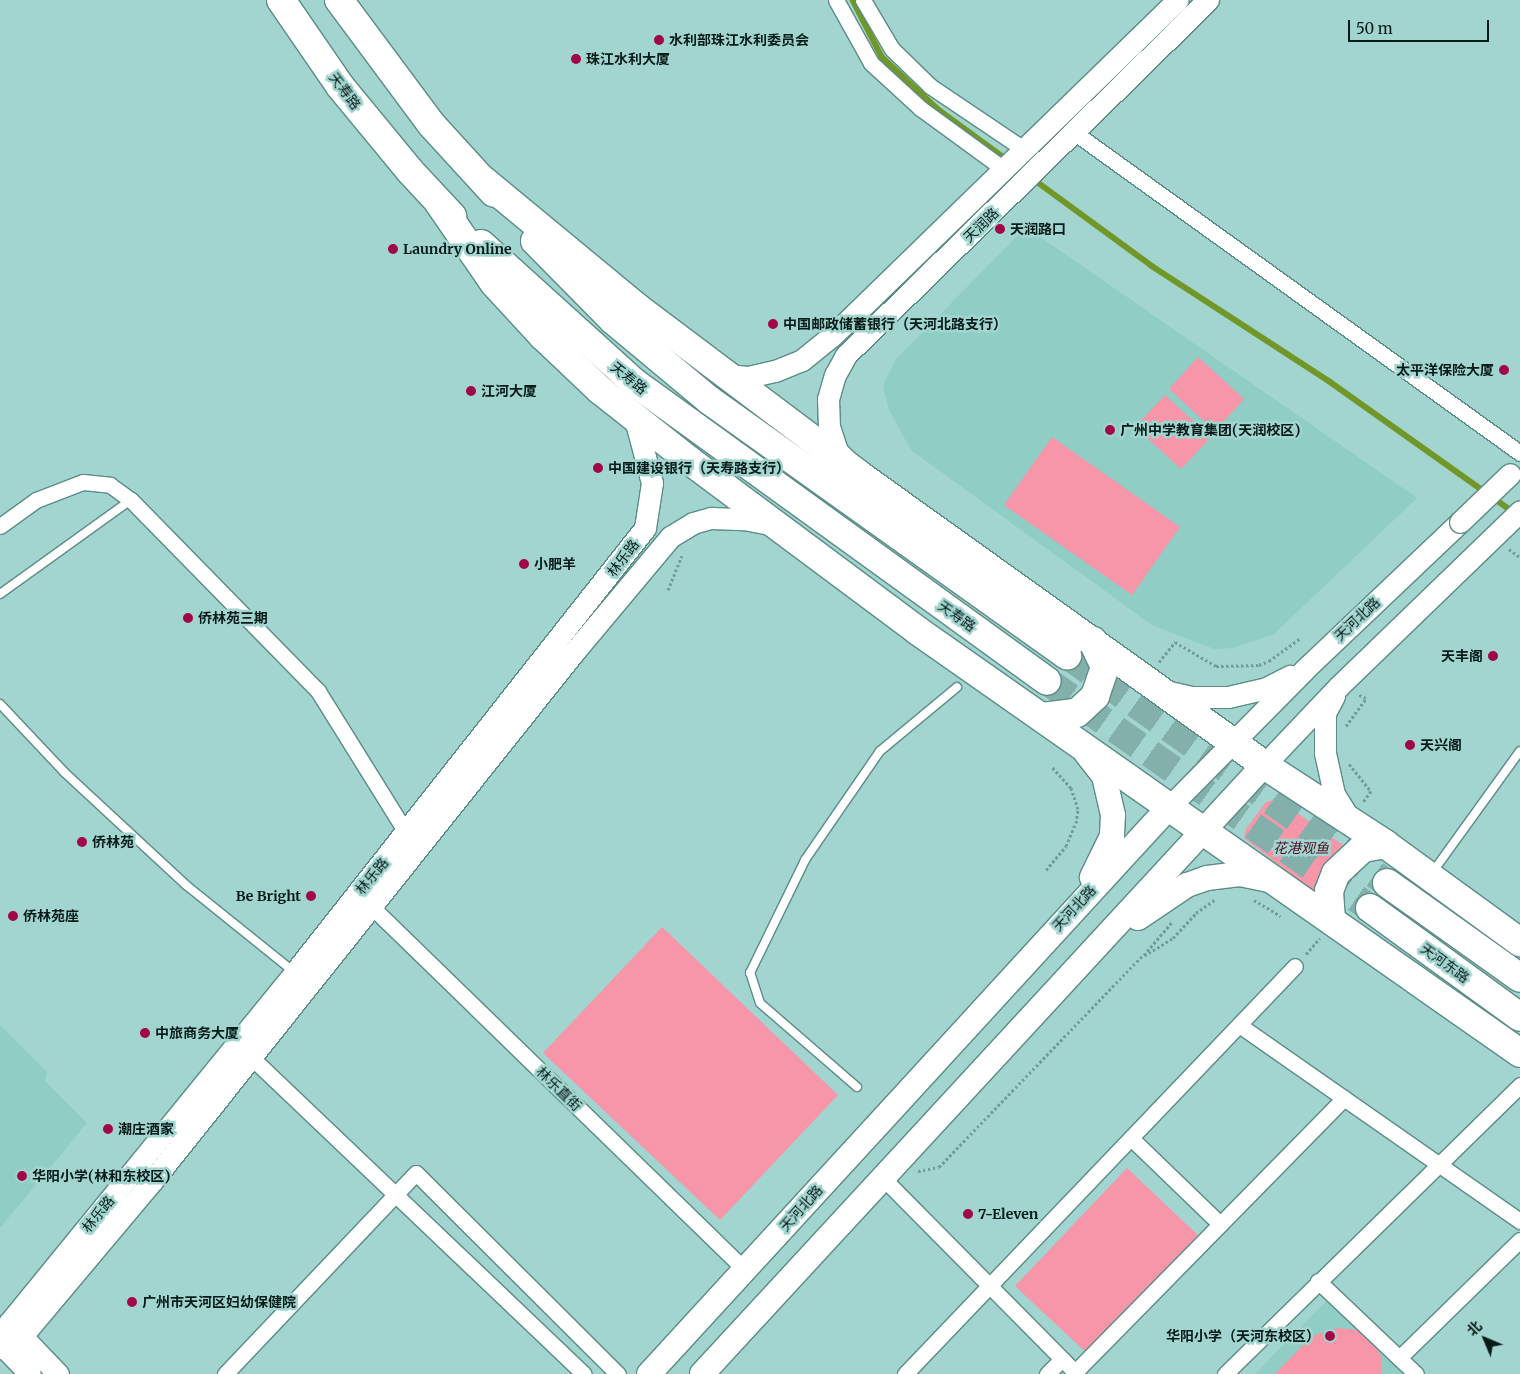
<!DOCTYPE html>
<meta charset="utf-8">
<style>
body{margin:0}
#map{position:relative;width:1520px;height:1374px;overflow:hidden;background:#a2d5cf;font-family:Merriweather,"Noto Sans SC",serif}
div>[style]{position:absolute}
.built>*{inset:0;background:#8fcdc5}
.green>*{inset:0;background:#f795a9}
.stream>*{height:5.5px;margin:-2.75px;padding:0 2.75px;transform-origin:2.75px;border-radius:2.75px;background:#719729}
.highway-tunnel>*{height:28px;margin-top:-14px;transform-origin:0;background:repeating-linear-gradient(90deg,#83b0ab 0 28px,transparent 0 42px)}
.path>*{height:3px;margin-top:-1.5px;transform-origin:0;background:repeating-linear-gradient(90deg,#739c97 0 2.5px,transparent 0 5px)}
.roads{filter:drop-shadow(1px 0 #5b8c87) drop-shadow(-1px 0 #5b8c87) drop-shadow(0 1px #5b8c87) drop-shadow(0 -1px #5b8c87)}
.lane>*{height:8px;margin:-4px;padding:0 4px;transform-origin:4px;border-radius:4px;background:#fff}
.street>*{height:15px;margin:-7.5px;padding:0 7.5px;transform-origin:7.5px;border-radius:7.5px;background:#fff}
.secondary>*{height:21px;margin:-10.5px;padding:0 10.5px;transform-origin:10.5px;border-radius:10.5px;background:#fff}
.primary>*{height:24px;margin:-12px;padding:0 12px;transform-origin:12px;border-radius:12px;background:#fff}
.highway>*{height:28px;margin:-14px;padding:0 14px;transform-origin:14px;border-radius:14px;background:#fff}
.bridges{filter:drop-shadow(1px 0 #5b8c87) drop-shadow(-1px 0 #5b8c87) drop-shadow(0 1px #5b8c87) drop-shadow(0 -1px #5b8c87)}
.secondary-bridge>*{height:21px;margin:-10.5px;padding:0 10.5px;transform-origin:10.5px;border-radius:10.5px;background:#fff}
.dots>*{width:14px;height:14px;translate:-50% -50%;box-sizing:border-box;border:2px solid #a2d5cf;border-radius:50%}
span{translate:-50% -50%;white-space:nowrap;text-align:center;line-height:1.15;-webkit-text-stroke:5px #a2d5cf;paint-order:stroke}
.poi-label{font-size:14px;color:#071b19;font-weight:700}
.left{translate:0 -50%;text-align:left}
.right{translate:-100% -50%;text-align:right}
.street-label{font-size:14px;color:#071b19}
.park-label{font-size:14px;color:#540d24;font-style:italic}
.north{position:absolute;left:1460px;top:1314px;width:50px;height:50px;-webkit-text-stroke:4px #a2d5cf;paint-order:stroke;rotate:315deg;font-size:14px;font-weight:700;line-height:20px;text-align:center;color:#071b19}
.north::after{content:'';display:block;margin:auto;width:18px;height:22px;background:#071b19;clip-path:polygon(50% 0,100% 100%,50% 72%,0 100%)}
.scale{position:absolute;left:1348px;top:20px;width:141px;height:22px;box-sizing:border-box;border:2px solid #071b19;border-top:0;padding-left:6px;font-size:15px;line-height:18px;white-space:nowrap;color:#071b19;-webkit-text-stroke:4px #a2d5cf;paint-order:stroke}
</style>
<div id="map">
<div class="built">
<div style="clip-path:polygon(1026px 227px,1417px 498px,1274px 634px,1233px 648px,1214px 649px,1152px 625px,911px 450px,889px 410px,883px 386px,896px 359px)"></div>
<div style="clip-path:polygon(0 1025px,47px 1072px,45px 1081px,87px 1123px,0 1228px)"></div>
<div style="clip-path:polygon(1330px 1297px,1407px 1374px,1255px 1374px)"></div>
</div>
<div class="green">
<div style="clip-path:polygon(1198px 357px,1244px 399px,1215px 431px,1169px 389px)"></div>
<div style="clip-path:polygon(1165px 395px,1211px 437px,1181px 469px,1135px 427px)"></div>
<div style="clip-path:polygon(1052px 437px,1180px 527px,1132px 595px,1004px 505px)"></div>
<div style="clip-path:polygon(1277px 799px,1343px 845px,1326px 862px,1314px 892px,1244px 838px,1246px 829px,1266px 802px)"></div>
<div style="clip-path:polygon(662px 927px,838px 1095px,720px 1220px,543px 1053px)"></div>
<div style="clip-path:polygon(1127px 1168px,1202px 1239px,1091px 1357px,1015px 1286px)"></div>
<div style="clip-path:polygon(1339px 1328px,1357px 1330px,1370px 1340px,1382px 1357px,1381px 1374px,1275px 1374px,1312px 1336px)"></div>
</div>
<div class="stream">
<div style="left:853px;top:0;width:64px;rotate:63deg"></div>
<div style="left:882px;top:57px;width:78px;rotate:42.9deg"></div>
<div style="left:939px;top:110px;width:264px;rotate:36.2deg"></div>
<div style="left:1152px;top:266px;width:211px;rotate:33deg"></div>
<div style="left:1329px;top:381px;width:224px;rotate:35.4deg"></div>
</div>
<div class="highway-tunnel">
<div style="left:1067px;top:655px;width:393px;rotate:35.5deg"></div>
<div style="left:1047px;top:681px;width:395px;rotate:35.1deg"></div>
</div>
<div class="path">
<div style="left:1509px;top:549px;width:14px;rotate:36deg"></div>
<div style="left:668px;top:590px;width:37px;rotate:-68deg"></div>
<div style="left:1159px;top:662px;width:26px;rotate:-51deg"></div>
<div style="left:1175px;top:642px;width:48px;rotate:30.3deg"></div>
<div style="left:1216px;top:666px;width:43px;rotate:-1.3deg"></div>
<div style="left:1259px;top:665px;width:11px;rotate:-22deg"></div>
<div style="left:1269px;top:661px;width:39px;rotate:-36deg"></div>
<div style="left:1346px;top:726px;width:34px;rotate:-54deg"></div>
<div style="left:1366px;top:698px;width:10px;rotate:-156deg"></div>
<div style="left:1349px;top:764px;width:35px;rotate:51deg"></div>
<div style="left:1371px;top:791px;width:14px;rotate:126deg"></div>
<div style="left:1046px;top:870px;width:31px;rotate:-50deg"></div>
<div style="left:1066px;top:846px;width:25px;rotate:-67deg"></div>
<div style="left:1076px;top:823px;width:14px;rotate:-82deg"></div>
<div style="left:1078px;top:809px;width:22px;rotate:-108deg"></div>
<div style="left:1071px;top:788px;width:28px;rotate:-132deg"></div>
<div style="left:1254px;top:900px;width:31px;rotate:31deg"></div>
<div style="left:1306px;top:954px;width:21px;rotate:-49deg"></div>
<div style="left:1144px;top:955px;width:43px;rotate:-49.7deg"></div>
<div style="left:918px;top:1171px;width:21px;rotate:-11deg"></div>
<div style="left:939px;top:1167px;width:290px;rotate:-46.1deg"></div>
<div style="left:1140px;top:958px;width:39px;rotate:-31deg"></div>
<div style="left:1173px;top:938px;width:34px;rotate:-47deg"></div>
<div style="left:1196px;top:913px;width:24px;rotate:-35deg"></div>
</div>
<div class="roads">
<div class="lane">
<div style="left:0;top:594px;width:161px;rotate:-35.7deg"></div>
<div style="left:0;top:704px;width:93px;rotate:46.7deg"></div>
<div style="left:64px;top:772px;width:166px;rotate:42.8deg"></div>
<div style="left:186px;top:885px;width:137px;rotate:38.8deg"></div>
<div style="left:1432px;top:873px;width:150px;rotate:-54.2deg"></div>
<div style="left:857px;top:1087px;width:128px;rotate:-139.1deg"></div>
<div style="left:760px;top:1003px;width:32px;rotate:-108deg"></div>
<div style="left:750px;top:973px;width:126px;rotate:-64deg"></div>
<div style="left:805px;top:860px;width:132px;rotate:-55.5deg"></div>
<div style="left:880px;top:751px;width:100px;rotate:-39.7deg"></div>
</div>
<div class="street">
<div style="left:836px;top:0;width:72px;rotate:60.9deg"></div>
<div style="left:871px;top:63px;width:67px;rotate:42.6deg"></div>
<div style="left:920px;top:108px;width:105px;rotate:36.1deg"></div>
<div style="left:863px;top:0;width:57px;rotate:59.4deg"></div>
<div style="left:892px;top:49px;width:53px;rotate:44.2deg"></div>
<div style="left:930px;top:86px;width:115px;rotate:34deg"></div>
<div style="left:1075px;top:133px;width:548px;rotate:35.72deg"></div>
<div style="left:0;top:526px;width:44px;rotate:-35.8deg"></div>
<div style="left:36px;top:500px;width:50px;rotate:-21deg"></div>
<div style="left:83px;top:482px;width:27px;rotate:6deg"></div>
<div style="left:110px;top:485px;width:26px;rotate:36deg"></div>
<div style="left:131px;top:500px;width:267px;rotate:45.6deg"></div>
<div style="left:318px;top:691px;width:174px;rotate:58.1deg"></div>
<div style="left:372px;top:907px;width:520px;rotate:44.22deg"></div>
<div style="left:1239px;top:1025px;width:343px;rotate:34.9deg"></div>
<div style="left:252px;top:1058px;width:458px;rotate:43.6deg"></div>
<div style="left:1131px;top:1138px;width:124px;rotate:44deg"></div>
<div style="left:882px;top:1177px;width:277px;rotate:45.3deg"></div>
<div style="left:1318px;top:1281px;width:135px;rotate:43.5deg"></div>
<div style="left:1399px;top:1358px;width:169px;rotate:-44.3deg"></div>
<div style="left:1075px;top:1372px;width:384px;rotate:-45.5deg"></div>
<div style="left:225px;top:1374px;width:277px;rotate:-46.5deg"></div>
<div style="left:416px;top:1173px;width:285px;rotate:44.9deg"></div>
<div style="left:905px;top:1374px;width:564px;rotate:-46.29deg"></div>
<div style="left:1047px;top:1374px;width:21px;rotate:-45deg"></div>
<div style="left:1225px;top:1374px;width:413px;rotate:-44.4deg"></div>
</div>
<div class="secondary">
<div style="left:726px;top:375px;width:22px;rotate:5deg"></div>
<div style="left:748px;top:377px;width:28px;rotate:-13deg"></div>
<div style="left:775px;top:371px;width:29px;rotate:-22deg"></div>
<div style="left:802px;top:360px;width:38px;rotate:-39deg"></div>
<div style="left:832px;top:336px;width:482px;rotate:-44.2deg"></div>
<div style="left:847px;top:461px;width:14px;rotate:-135deg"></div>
<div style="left:837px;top:451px;width:25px;rotate:-108deg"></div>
<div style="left:829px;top:427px;width:28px;rotate:-92deg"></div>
<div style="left:828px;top:399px;width:25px;rotate:-74deg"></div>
<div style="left:835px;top:375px;width:23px;rotate:-61deg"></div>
<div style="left:846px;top:355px;width:507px;rotate:-44.44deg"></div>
<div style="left:1165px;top:691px;width:26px;rotate:13deg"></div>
<div style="left:1190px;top:697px;width:38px"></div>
<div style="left:1228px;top:697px;width:39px;rotate:-13deg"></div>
<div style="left:1266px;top:688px;width:27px;rotate:-27deg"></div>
<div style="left:1334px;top:696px;width:19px;rotate:118deg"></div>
<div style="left:1325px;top:713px;width:40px;rotate:90deg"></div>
<div style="left:1325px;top:753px;width:42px;rotate:77.6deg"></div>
<div style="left:1334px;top:794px;width:28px;rotate:58deg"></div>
<div style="left:1264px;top:765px;width:108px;rotate:-46.5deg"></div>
<div style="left:1338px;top:687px;width:253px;rotate:-44deg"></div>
<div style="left:1170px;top:806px;width:191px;rotate:-45.4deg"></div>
<div style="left:1304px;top:670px;width:215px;rotate:-43.5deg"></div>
<div style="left:13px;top:1327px;width:65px;rotate:46.2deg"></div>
<div style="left:0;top:1343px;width:43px;rotate:45.9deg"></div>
<div style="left:2px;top:1345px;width:22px;rotate:-24deg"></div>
<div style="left:22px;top:1336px;width:204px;rotate:-50deg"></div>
<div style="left:153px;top:1180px;width:675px;rotate:-51.43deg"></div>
<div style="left:574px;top:652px;width:150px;rotate:-50.1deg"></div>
<div style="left:670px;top:537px;width:27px;rotate:-31deg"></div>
<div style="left:693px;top:523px;width:19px;rotate:-16deg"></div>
<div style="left:711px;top:518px;width:33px;rotate:2deg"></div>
<div style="left:744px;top:519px;width:31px;rotate:11deg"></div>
<div style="left:0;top:1348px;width:27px;rotate:-70deg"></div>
<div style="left:9px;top:1323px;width:453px;rotate:-50.8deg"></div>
<div style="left:295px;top:972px;width:565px;rotate:-51.75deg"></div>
<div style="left:645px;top:528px;width:46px;rotate:-81.2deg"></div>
<div style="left:652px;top:483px;width:62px;rotate:-104.9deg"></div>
<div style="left:636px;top:423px;width:13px;rotate:-138deg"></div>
</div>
<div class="primary">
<div style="left:1086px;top:753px;width:29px;rotate:52deg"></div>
<div style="left:1104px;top:776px;width:40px;rotate:77deg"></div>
<div style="left:1113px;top:815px;width:21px;rotate:93deg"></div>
<div style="left:1112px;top:836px;width:46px;rotate:116deg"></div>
<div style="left:1138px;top:918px;width:59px;rotate:-34deg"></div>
<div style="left:1187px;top:885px;width:21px;rotate:-19deg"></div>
<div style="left:1207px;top:878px;width:33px;rotate:-7deg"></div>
<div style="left:1240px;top:874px;width:33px;rotate:12deg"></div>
<div style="left:649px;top:1374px;width:771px;rotate:-47.47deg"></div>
<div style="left:702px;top:1374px;width:829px;rotate:-47.3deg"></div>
</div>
<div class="highway">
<div style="left:281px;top:0;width:104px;rotate:55.5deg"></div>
<div style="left:340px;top:86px;width:110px;rotate:50.5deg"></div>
<div style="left:410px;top:171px;width:62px;rotate:47deg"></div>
<div style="left:339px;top:0;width:154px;rotate:53.4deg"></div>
<div style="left:431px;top:124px;width:93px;rotate:47.6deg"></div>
<div style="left:483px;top:180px;width:201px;rotate:39.6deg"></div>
<div style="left:638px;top:308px;width:276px;rotate:37deg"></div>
<div style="left:858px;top:474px;width:500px;rotate:35.6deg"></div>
<div style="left:1264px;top:765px;width:145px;rotate:33.1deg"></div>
<div style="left:1385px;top:844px;width:167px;rotate:36deg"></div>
<div style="left:439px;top:203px;width:97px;rotate:55.5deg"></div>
<div style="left:494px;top:283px;width:71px;rotate:47.3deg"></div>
<div style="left:542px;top:335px;width:80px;rotate:43.5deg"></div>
<div style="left:600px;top:390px;width:115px;rotate:38.3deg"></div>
<div style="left:690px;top:461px;width:284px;rotate:36.7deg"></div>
<div style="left:918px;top:631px;width:735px;rotate:35.03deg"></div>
<div style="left:535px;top:241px;width:111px;rotate:45.4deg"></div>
<div style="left:613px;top:320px;width:125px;rotate:39.8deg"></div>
<div style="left:709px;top:400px;width:440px;rotate:35.5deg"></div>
<div style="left:481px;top:244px;width:207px;rotate:42.1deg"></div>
<div style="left:635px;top:383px;width:508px;rotate:35.88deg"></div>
<div style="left:1042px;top:717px;width:35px;rotate:-7deg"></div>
<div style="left:1077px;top:713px;width:25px;rotate:-43deg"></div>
<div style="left:1095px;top:696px;width:31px;rotate:-71deg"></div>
<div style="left:1105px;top:667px;width:29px;rotate:-115deg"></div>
<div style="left:1387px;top:883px;width:163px;rotate:35.5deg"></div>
<div style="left:1370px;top:908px;width:185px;rotate:36deg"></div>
<div style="left:1331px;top:920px;width:29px;rotate:-94deg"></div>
<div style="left:1329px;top:891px;width:19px;rotate:-69deg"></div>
<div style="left:1336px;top:873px;width:37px;rotate:-43deg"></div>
<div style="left:1363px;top:848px;width:22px;rotate:-10deg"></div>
</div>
</div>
<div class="bridges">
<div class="secondary-bridge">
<div style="left:1460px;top:522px;width:69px;rotate:-43.8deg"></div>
</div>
</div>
<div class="dots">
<div style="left:659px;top:40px;background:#a10746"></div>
<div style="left:576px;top:59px;background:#a10746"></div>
<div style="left:1000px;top:229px;background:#a10746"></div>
<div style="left:393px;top:249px;background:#a10746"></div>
<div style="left:773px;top:324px;background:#a10746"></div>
<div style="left:1504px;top:370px;background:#a10746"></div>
<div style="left:471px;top:391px;background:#a10746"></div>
<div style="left:1110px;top:430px;background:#a10746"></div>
<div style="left:598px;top:468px;background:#a10746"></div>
<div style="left:524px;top:564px;background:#a10746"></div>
<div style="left:188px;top:618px;background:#a10746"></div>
<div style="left:1493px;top:656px;background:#a10746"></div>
<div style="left:1410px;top:745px;background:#a10746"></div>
<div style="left:82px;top:842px;background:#a10746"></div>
<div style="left:311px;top:896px;background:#a10746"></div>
<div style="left:13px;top:916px;background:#a10746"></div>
<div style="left:145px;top:1033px;background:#a10746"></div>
<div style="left:108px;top:1129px;background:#a10746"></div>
<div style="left:22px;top:1176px;background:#a10746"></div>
<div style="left:968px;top:1214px;background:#a10746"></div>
<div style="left:132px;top:1302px;background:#a10746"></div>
<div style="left:1330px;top:1336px;background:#a10746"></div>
</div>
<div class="poi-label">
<span class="left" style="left:669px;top:40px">水利部珠江水利委员会</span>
<span class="left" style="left:586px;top:59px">珠江水利大厦</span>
<span class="left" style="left:1010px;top:229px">天润路口</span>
<span class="left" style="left:403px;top:249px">Laundry Online</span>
<span class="left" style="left:783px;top:324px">中国邮政储蓄银行（天河北路支行）</span>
<span class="right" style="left:1494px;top:370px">太平洋保险大厦</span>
<span class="left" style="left:481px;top:391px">江河大厦</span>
<span class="left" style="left:1120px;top:430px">广州中学教育集团(天润校区)</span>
<span class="left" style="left:608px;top:468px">中国建设银行（天寿路支行）</span>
<span class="left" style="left:534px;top:564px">小肥羊</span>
<span class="left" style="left:198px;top:618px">侨林苑三期</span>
<span class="right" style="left:1483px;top:656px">天丰阁</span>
<span class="left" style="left:1420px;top:745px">天兴阁</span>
<span class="left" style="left:92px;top:842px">侨林苑</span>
<span class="right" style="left:301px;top:896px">Be Bright</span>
<span class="left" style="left:23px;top:916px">侨林苑座</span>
<span class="left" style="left:155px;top:1033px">中旅商务大厦</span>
<span class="left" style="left:118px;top:1129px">潮庄酒家</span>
<span class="left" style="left:32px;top:1176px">华阳小学(林和东校区)</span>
<span class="left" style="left:978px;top:1214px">7-Eleven</span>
<span class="left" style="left:142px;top:1302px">广州市天河区妇幼保健院</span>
<span class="right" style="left:1320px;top:1336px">华阳小学（天河东校区）</span>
</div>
<div class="street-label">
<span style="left:345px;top:91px;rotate:53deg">天寿路</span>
<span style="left:981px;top:225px;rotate:-44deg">天润路</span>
<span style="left:629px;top:378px;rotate:39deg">天寿路</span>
<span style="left:623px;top:558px;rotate:-53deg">林乐路</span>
<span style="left:957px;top:616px;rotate:35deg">天寿路</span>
<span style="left:1357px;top:619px;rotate:-43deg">天河北路</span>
<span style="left:372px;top:876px;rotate:-51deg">林乐路</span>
<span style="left:1074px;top:908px;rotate:-47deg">天河北路</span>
<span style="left:1445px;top:963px;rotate:36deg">天河东路</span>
<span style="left:559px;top:1089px;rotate:44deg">林乐直街</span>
<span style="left:801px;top:1208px;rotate:-48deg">天河北路</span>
<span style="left:98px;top:1214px;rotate:-51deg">林乐路</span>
</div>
<div class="park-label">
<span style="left:1301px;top:848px">花港观鱼</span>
</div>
<div class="north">北</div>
<div class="scale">50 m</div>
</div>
